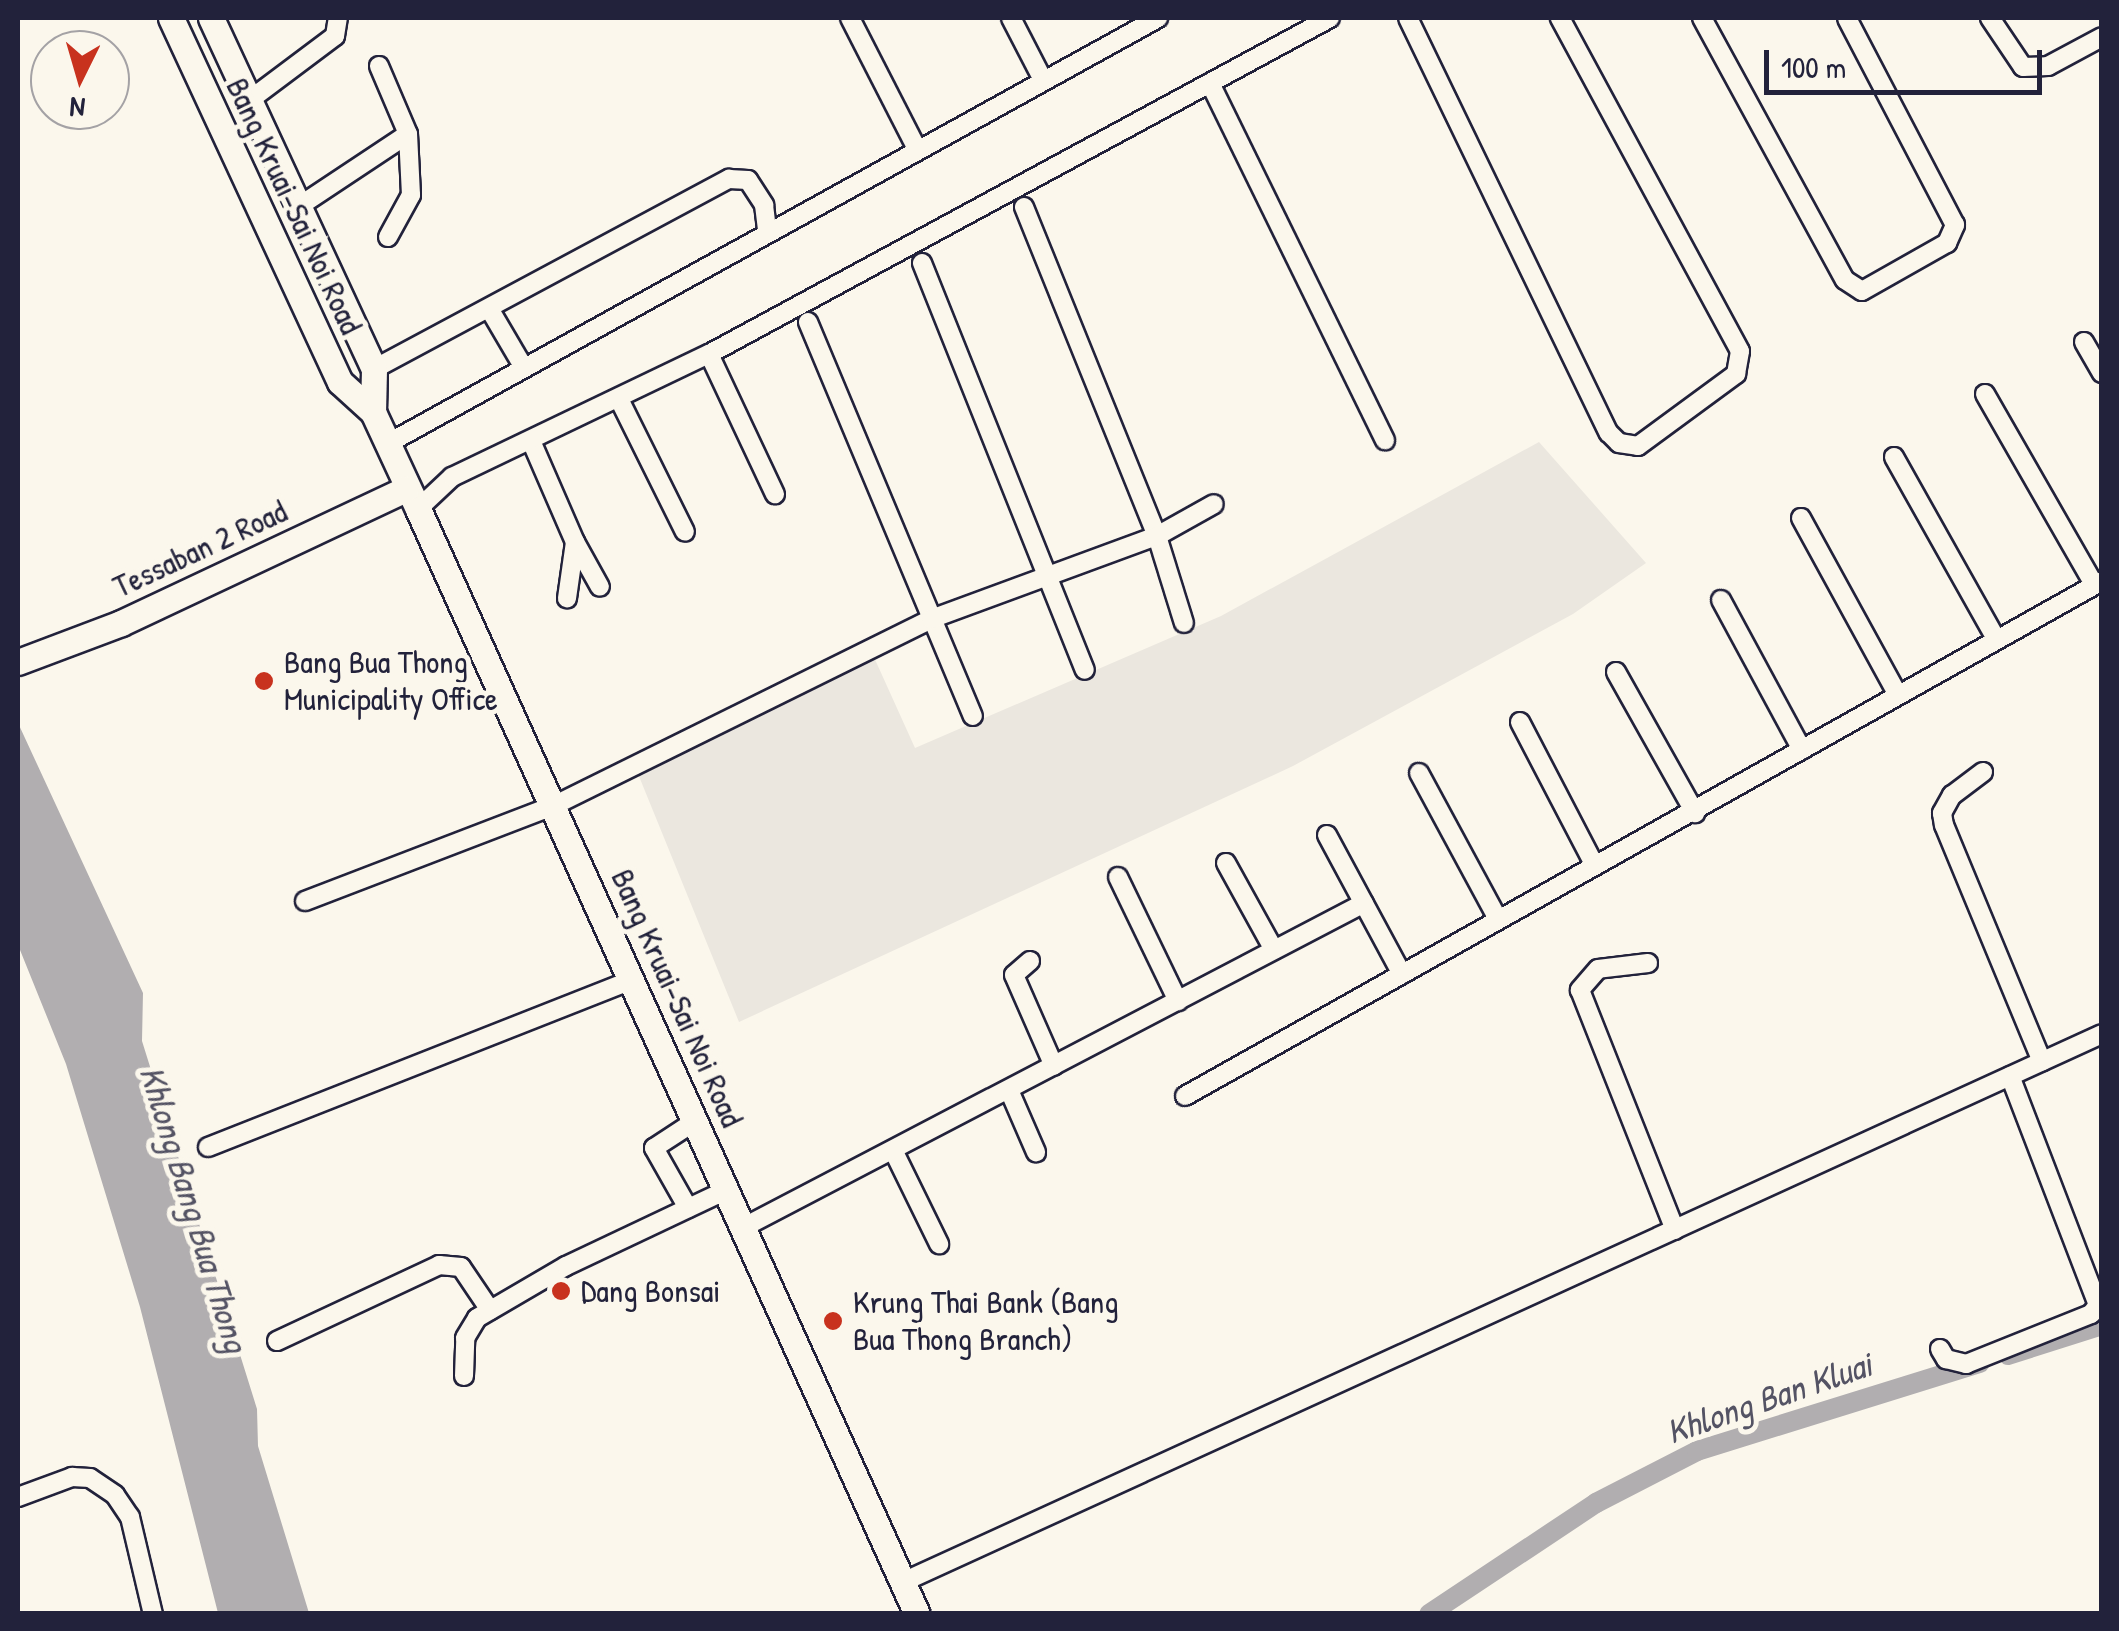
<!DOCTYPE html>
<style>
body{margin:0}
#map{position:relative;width:2119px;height:1631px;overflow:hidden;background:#fbf7ec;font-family:"Patrick Hand",sans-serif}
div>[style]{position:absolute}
.built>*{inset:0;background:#ebe7df}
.water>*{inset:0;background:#b1aeb0}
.canal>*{height:20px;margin:-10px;padding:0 10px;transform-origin:10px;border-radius:10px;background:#b1aeb0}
.roads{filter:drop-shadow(2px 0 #22223b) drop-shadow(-2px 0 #22223b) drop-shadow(0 2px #22223b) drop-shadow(0 -2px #22223b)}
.street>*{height:18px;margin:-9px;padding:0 9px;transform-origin:9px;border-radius:9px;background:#fbf7ec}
.secondary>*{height:25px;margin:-12.5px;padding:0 12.5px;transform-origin:12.5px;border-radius:12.5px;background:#fbf7ec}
.dots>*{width:28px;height:28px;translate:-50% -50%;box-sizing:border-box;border:5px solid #fbf7ec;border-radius:50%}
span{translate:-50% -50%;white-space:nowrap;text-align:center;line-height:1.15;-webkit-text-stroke:10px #fbf7ec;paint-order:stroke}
.street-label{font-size:32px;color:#22223b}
.poi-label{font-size:32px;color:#22223b}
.left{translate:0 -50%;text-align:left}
.water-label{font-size:35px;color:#545364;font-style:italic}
.frame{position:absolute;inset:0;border:20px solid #22223b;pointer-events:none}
.north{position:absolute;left:30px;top:30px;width:100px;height:100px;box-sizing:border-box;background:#fbf7ec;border:2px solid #a4a2a5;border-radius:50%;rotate:185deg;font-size:28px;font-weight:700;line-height:40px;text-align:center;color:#22223b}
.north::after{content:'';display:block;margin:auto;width:35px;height:45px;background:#c8321e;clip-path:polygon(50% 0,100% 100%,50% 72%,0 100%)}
.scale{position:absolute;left:1764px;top:50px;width:278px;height:45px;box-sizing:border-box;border:5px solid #22223b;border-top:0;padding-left:12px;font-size:30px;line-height:35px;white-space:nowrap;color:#22223b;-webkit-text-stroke:8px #fbf7ec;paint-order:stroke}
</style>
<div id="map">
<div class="built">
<div style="clip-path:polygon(1539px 442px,1646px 563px,1573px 614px,1293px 766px,739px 1022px,634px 764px,868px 644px,915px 748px,1221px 616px)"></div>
</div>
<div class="water">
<div style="clip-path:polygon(18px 723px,143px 993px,142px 1041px,257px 1409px,258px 1446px,309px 1613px,218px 1613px,140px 1307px,66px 1064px,18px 945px)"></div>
</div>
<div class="canal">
<div style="left:2008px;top:1355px;width:99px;rotate:-17.7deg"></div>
<div style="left:1429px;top:1614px;width:201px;rotate:-33.6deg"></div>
<div style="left:1596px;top:1503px;width:114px;rotate:-27.2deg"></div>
<div style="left:1697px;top:1451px;width:296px;rotate:-17.3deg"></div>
</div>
<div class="roads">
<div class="street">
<div style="left:850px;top:18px;width:147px;rotate:62.9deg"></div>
<div style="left:1011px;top:18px;width:70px;rotate:62.7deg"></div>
<div style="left:1408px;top:18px;width:461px;rotate:64.2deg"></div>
<div style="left:1609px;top:433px;width:14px;rotate:45deg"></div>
<div style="left:1619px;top:443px;width:19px;rotate:9deg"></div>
<div style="left:1638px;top:446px;width:122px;rotate:-36.3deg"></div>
<div style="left:1736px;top:374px;width:23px;rotate:-80deg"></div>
<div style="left:1740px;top:351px;width:379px;rotate:-118.4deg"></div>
<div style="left:1702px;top:18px;width:298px;rotate:61.4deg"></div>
<div style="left:1845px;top:280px;width:20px;rotate:33deg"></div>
<div style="left:1862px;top:291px;width:98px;rotate:-29.5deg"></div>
<div style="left:1947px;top:243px;width:20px;rotate:-66deg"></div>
<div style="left:1955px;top:225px;width:233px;rotate:-117.6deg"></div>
<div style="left:1990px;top:18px;width:59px;rotate:56deg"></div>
<div style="left:2023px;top:67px;width:25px;rotate:-2deg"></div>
<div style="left:2048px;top:66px;width:61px;rotate:-28.2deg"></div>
<div style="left:1210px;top:83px;width:398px;rotate:63.9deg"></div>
<div style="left:247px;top:102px;width:110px;rotate:-36.9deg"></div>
<div style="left:335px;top:36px;width:18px;rotate:-81deg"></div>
<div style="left:298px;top:207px;width:132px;rotate:-33.6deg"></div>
<div style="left:408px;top:134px;width:74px;rotate:-113.1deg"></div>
<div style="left:1024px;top:207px;width:355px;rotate:68deg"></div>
<div style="left:1157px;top:536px;width:91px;rotate:72.8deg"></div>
<div style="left:388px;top:237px;width:48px;rotate:-61.3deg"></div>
<div style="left:411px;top:195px;width:61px;rotate:-92.8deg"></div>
<div style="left:922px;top:263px;width:438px;rotate:68.2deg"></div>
<div style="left:490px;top:310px;width:67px;rotate:59.6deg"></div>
<div style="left:808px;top:322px;width:427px;rotate:67.3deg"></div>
<div style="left:2084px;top:342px;width:36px;rotate:60deg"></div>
<div style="left:709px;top:354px;width:155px;rotate:64.8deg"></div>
<div style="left:374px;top:369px;width:403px;rotate:-28.2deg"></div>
<div style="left:729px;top:179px;width:19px;rotate:3deg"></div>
<div style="left:748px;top:180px;width:30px;rotate:57deg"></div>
<div style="left:764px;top:205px;width:26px;rotate:83deg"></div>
<div style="left:1985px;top:394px;width:219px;rotate:60.2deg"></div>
<div style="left:619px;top:399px;width:148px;rotate:63.6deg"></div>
<div style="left:532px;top:443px;width:108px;rotate:66.5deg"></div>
<div style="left:575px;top:542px;width:57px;rotate:98.1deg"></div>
<div style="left:387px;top:444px;width:881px;rotate:-28.92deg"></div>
<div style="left:1894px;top:457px;width:206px;rotate:60.7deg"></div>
<div style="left:418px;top:509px;width:47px;rotate:-43.3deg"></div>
<div style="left:452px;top:477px;width:285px;rotate:-25.6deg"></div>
<div style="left:709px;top:354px;width:706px;rotate:-28.42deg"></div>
<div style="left:1801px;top:518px;width:200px;rotate:61.3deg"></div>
<div style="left:575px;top:542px;width:51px;rotate:60.9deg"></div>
<div style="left:1721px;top:600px;width:170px;rotate:61.6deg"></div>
<div style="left:1616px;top:672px;width:162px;rotate:60.7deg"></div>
<div style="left:1520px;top:722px;width:162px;rotate:62.5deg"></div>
<div style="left:1983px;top:772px;width:39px;rotate:143deg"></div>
<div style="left:1952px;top:795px;width:21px;rotate:119deg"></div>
<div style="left:1942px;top:813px;width:12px;rotate:81deg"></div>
<div style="left:1944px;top:825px;width:256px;rotate:67.5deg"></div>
<div style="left:1419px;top:773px;width:166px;rotate:61.6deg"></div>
<div style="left:1327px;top:835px;width:158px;rotate:61.7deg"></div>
<div style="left:1226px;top:863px;width:99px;rotate:61.1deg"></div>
<div style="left:1118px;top:877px;width:138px;rotate:64.2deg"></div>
<div style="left:305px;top:901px;width:268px;rotate:-21deg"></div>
<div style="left:555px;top:805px;width:419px;rotate:-26.3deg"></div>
<div style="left:931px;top:619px;width:241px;rotate:-20.2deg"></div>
<div style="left:1157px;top:536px;width:65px;rotate:-29.3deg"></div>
<div style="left:1030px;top:961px;width:21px;rotate:139deg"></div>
<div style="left:1014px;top:975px;width:99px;rotate:66.3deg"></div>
<div style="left:1648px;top:963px;width:50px;rotate:173.2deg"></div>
<div style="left:1598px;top:969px;width:28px;rotate:131deg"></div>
<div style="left:1580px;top:990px;width:258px;rotate:68.4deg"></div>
<div style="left:1009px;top:1090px;width:68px;rotate:66.5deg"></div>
<div style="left:1185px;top:1096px;width:1052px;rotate:-29.32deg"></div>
<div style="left:208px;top:1147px;width:457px;rotate:-21.5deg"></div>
<div style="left:893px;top:1150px;width:105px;rotate:63.9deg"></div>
<div style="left:688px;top:1208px;width:69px;rotate:-119.5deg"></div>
<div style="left:654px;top:1148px;width:51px;rotate:-33.1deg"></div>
<div style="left:746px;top:1226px;width:697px;rotate:-27.59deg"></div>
<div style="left:277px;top:1341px;width:179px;rotate:-25.1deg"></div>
<div style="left:439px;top:1265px;width:22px;rotate:5deg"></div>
<div style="left:461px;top:1267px;width:52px;rotate:56deg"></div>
<div style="left:1940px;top:1349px;width:12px;rotate:59deg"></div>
<div style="left:1946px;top:1359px;width:21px;rotate:14deg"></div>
<div style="left:1966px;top:1364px;width:135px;rotate:-21.8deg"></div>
<div style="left:2091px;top:1314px;width:11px;rotate:-52deg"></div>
<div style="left:2098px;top:1305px;width:245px;rotate:-111deg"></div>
<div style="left:464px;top:1376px;width:38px;rotate:-88deg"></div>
<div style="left:465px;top:1338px;width:23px;rotate:-59deg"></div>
<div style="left:477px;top:1318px;width:103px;rotate:-30.3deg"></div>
<div style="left:566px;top:1266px;width:180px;rotate:-25.3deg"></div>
<div style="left:18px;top:1497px;width:58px;rotate:-20.3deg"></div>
<div style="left:72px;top:1477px;width:18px;rotate:3deg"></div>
<div style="left:90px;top:1478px;width:30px;rotate:34deg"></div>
<div style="left:115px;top:1495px;width:27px;rotate:56deg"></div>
<div style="left:130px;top:1517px;width:100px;rotate:76.7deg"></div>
<div style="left:903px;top:1582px;width:1318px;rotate:-24.56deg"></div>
</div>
<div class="secondary">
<div style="left:171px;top:18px;width:401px;rotate:65.1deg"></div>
<div style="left:340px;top:382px;width:45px;rotate:42.3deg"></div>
<div style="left:373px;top:412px;width:107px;rotate:65.1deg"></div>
<div style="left:418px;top:509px;width:1212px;rotate:65.7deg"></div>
<div style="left:211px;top:18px;width:387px;rotate:65.1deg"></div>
<div style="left:374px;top:369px;width:43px;rotate:91.3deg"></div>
<div style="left:18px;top:662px;width:110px;rotate:-20.7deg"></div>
<div style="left:121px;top:623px;width:315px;rotate:-25.2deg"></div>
</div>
</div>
<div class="dots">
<div style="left:264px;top:681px;background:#c8321e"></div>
<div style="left:561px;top:1291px;background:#c8321e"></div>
<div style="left:833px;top:1321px;background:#c8321e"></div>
</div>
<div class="street-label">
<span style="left:294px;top:206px;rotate:65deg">Bang Kruai-Sai Noi Road</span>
<span style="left:200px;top:549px;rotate:-25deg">Tessaban 2 Road</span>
<span style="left:677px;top:998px;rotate:66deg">Bang Kruai-Sai Noi Road</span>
</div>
<div class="poi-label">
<span class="left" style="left:284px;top:681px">Bang Bua Thong<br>Municipality Office</span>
<span class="left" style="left:581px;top:1291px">Dang Bonsai</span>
<span class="left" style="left:853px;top:1321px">Krung Thai Bank (Bang<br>Bua Thong Branch)</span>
</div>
<div class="water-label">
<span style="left:194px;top:1209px;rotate:73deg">Khlong Bang Bua Thong</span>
<span style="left:1769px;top:1398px;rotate:-19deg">Khlong Ban Kluai</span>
</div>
<div class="frame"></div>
<div class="north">N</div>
<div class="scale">100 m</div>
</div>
